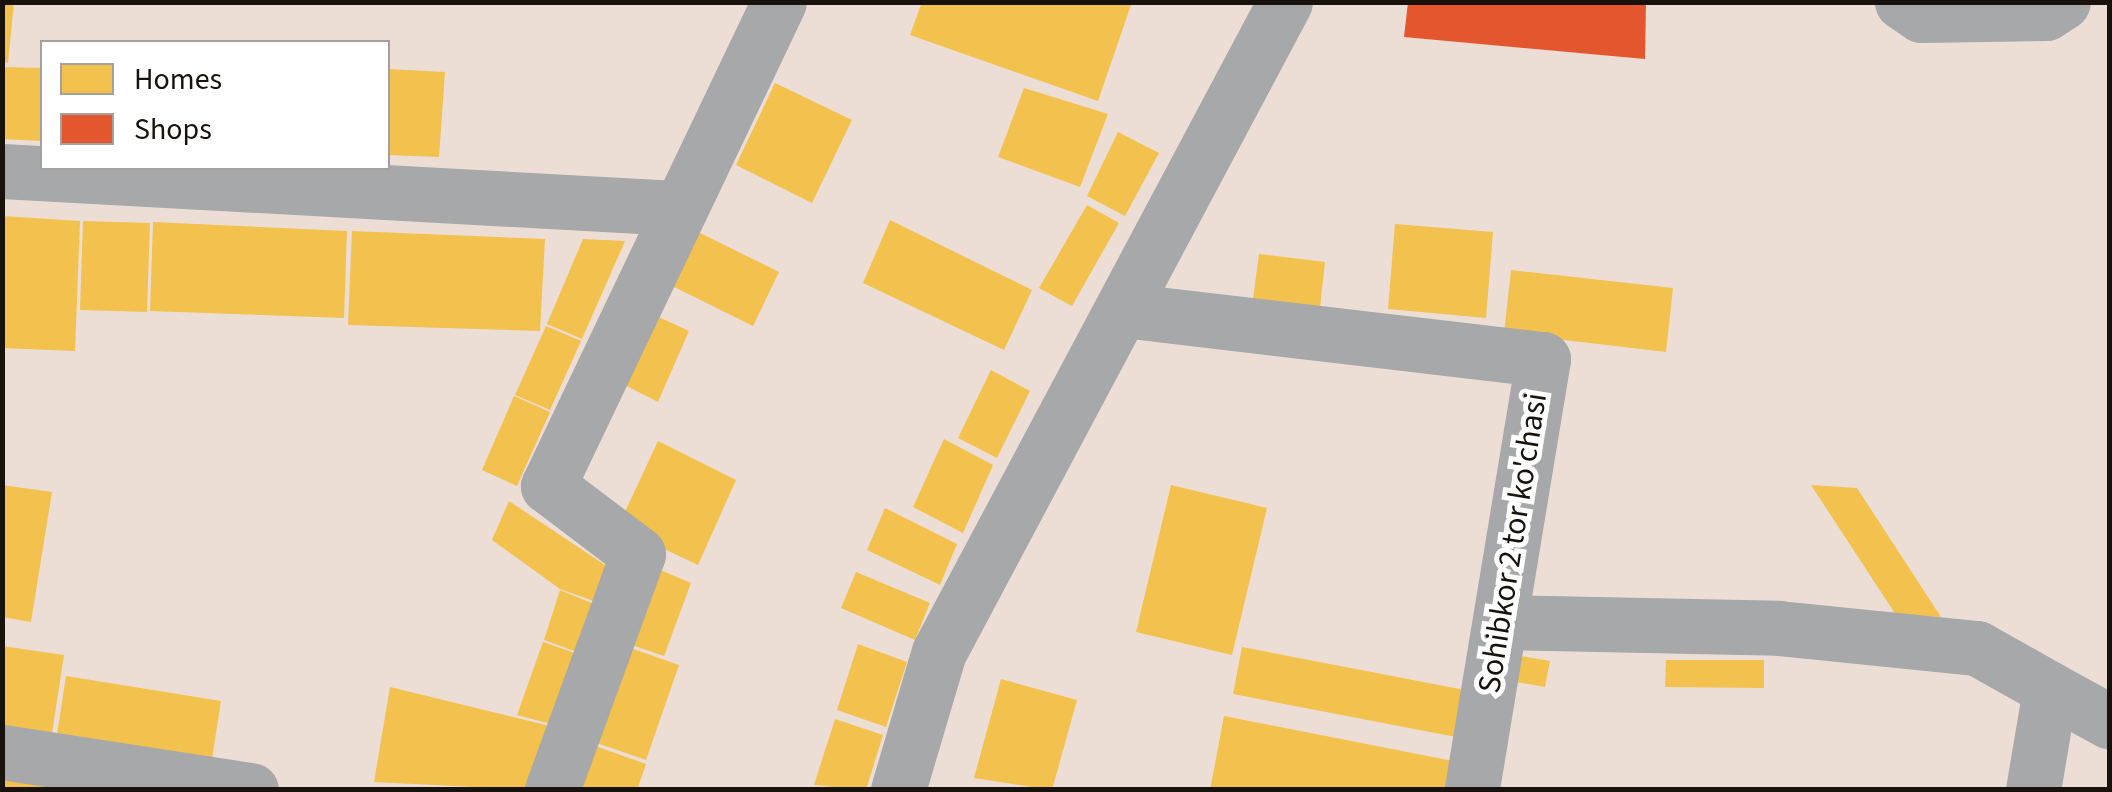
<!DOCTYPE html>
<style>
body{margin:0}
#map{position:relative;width:2112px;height:792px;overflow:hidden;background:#ecded5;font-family:"Source Sans 3",sans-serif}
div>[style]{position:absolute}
.homes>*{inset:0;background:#f2c14e}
.shops>*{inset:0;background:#e4572e}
.minor>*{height:55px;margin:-27.5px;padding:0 27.5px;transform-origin:27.5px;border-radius:27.5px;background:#a6a8aa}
span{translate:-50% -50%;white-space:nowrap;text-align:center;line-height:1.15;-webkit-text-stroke:10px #fff;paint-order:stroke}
.street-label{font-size:32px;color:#19110b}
.frame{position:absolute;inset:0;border:5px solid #19110b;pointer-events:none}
.legend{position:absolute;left:40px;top:40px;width:350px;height:130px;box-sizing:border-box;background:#fff;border:2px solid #a3a09d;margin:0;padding:12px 18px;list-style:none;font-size:30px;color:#19110b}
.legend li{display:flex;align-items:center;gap:20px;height:50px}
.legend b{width:50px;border:2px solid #a3a09d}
</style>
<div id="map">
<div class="homes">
<div style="clip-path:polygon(2px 2px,14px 2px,8px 63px,2px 62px)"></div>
<div style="clip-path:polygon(922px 2px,1132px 2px,1098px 101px,910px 35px)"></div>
<div style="clip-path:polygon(2px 67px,42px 68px,42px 141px,2px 139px)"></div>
<div style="clip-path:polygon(388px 69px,445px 72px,439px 157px,388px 155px)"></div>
<div style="clip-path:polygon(775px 83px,852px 120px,812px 203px,736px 165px)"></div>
<div style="clip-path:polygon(1024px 88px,1108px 114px,1080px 187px,998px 157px)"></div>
<div style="clip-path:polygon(1118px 132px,1159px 153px,1125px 216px,1087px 196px)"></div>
<div style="clip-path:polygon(1087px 205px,1119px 223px,1072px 306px,1039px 288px)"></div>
<div style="clip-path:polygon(2px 216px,80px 221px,75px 351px,2px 348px)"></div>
<div style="clip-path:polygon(890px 220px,1032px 290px,1004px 350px,863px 283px)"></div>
<div style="clip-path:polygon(83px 221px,150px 223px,147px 312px,80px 310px)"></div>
<div style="clip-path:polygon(153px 222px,347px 231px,344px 318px,150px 311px)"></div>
<div style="clip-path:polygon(1395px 224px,1493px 232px,1486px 318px,1388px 309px)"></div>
<div style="clip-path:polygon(694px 230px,779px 272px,753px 326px,668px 284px)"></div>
<div style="clip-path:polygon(352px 231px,545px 239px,540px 331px,348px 325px)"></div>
<div style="clip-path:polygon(583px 239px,625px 241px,582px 339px,547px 324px)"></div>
<div style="clip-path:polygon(1259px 254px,1325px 262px,1320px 307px,1253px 299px)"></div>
<div style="clip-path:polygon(1511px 270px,1673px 288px,1666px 352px,1504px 333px)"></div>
<div style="clip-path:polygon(652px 314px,689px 331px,658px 402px,623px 384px)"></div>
<div style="clip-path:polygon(546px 326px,581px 341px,550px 410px,515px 395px)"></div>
<div style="clip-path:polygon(991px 370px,1030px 391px,997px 458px,958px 438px)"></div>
<div style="clip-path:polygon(514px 396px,550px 412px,517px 486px,482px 470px)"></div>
<div style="clip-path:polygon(944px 439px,993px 465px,963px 533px,913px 507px)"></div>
<div style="clip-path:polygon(658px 441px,736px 480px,698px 565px,618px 527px)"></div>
<div style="clip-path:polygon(2px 485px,52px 492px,31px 622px,2px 617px)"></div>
<div style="clip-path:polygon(1171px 485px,1267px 508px,1232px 655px,1136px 632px)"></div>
<div style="clip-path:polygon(1811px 485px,1857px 488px,1941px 617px,1896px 615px)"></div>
<div style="clip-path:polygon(509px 501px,614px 571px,602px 604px,560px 589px,492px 540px)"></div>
<div style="clip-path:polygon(885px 508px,957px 544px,940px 585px,867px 550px)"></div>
<div style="clip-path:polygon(651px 566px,691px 583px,664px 656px,623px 642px)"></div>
<div style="clip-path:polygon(856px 572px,930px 603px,915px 640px,841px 608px)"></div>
<div style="clip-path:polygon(560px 590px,601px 607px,585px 655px,544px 640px)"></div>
<div style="clip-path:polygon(543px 642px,584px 656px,559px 726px,517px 715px)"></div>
<div style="clip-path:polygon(858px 644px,907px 662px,886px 727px,837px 710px)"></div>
<div style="clip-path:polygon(622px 645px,679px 665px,646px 760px,588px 740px)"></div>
<div style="clip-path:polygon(2px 646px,64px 655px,51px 740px,2px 733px)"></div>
<div style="clip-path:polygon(1242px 647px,1465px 690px,1456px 737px,1233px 694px)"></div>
<div style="clip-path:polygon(1515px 655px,1550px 661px,1545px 687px,1511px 681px)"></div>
<div style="clip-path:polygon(1666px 660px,1764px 660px,1764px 688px,1665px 687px)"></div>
<div style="clip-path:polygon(66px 676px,221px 701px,211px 765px,56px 741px)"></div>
<div style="clip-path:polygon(1001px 679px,1077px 700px,1052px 790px,974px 778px)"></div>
<div style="clip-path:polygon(390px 687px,558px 728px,535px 790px,374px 782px)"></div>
<div style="clip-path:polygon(1224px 716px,1453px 761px,1448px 790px,1210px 790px)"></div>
<div style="clip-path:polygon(835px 719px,883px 735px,866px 790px,814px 785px)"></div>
<div style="clip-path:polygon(587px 743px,646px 764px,637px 790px,571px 790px)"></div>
<div style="clip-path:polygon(5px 777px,61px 788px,60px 790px,3px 790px)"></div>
</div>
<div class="shops">
<div style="clip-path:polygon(1408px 2px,1646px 2px,1645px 59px,1404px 37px)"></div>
</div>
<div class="minor">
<div style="left:1902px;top:2px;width:23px;rotate:34deg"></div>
<div style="left:1921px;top:15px;width:125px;rotate:-0.9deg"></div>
<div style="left:2046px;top:13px;width:20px;rotate:-33deg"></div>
<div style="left:2px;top:171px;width:675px;rotate:3.14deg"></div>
<div style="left:1123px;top:310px;width:423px;rotate:6.7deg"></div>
<div style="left:1543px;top:359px;width:437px;rotate:99.4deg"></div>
<div style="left:1500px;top:622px;width:279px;rotate:1.2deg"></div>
<div style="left:1779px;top:628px;width:199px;rotate:5.8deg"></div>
<div style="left:1977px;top:648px;width:84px;rotate:29.3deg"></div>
<div style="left:2px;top:752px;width:252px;rotate:8.7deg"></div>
<div style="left:552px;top:790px;width:251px;rotate:-70deg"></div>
<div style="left:638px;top:554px;width:113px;rotate:-142.9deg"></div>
<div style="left:548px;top:486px;width:536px;rotate:-64.49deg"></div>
<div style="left:898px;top:790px;width:144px;rotate:-73.5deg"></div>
<div style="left:939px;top:652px;width:736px;rotate:-61.97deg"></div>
<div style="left:2033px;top:790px;width:102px;rotate:-80.4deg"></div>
<div style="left:2050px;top:689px;width:68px;rotate:28.8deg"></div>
</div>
<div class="street-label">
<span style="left:1513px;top:543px;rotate:-81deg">Sohibkor 2 tor ko'chasi</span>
</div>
<div class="frame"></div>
<ul class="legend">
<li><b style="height:28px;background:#f2c14e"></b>Homes</li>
<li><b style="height:28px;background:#e4572e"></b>Shops</li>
</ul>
</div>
